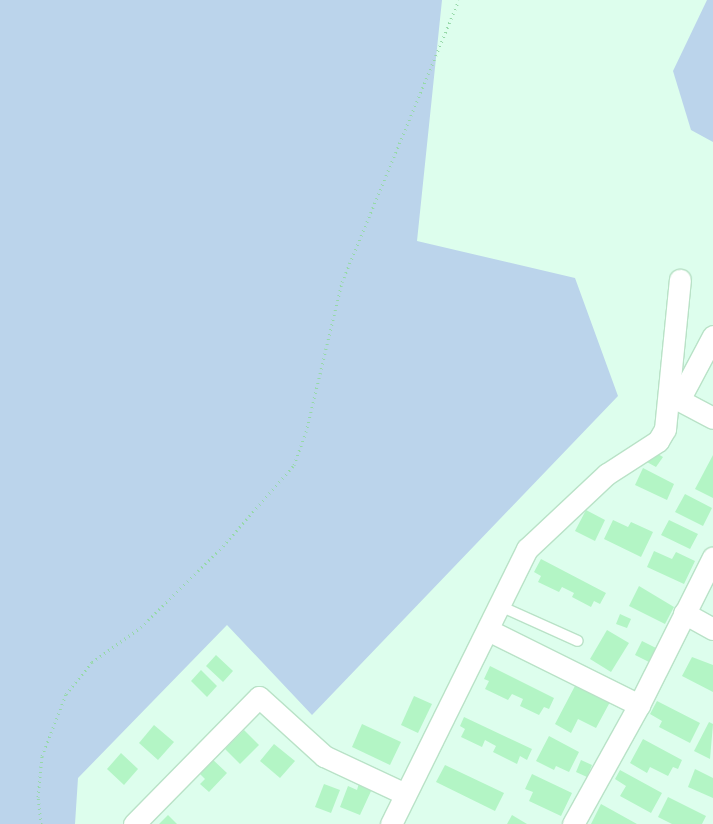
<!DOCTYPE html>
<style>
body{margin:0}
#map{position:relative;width:713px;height:824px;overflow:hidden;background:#ddfeed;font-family:"DM Sans",sans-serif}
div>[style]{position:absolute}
.green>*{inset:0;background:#bbd4eb}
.building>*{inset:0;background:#b3f5c5}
.path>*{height:3px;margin-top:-1.5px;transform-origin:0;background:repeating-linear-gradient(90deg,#96d9a8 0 1px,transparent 0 5px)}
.roads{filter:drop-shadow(1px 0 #b9e2c7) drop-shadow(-1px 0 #b9e2c7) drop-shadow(0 1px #b9e2c7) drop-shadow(0 -1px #b9e2c7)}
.service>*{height:10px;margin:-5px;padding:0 5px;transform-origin:5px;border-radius:5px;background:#fff}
.minor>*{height:21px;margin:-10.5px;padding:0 10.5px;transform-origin:10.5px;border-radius:10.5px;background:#fff}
span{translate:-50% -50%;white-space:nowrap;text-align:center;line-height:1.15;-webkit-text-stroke:4px #e5fff1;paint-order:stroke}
</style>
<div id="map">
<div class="green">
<div style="clip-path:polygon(0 0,442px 0,417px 241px,575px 278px,618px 396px,312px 715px,227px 625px,78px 778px,75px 824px,0 824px)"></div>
<div style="clip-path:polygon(707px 0,713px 0,713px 142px,691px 130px,673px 71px)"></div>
</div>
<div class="building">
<div style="clip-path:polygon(651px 450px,663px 457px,656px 467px,645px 461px)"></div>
<div style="clip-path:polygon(713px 455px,713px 498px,695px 489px)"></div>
<div style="clip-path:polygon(643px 468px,674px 484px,667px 500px,635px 485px)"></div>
<div style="clip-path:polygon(685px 494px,712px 508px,703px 526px,675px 512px)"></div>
<div style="clip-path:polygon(586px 510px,605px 520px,595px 541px,575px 531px)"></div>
<div style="clip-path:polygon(613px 520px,628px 527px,631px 522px,653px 532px,641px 557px,604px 539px)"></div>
<div style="clip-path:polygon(669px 520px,698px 534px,690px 549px,661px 535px)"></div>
<div style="clip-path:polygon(654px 551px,672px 559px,676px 552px,695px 561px,684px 584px,647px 567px)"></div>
<div style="clip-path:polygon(541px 559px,606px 593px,600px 604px,594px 601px,591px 607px,572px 597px,574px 593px,562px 587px,559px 592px,538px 582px,541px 576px,534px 572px)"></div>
<div style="clip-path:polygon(639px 586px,674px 607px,665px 624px,629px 606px)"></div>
<div style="clip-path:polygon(620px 614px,631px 619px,627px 628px,616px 624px)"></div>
<div style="clip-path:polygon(607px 630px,629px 643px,611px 672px,590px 659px)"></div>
<div style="clip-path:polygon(642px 641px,656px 648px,649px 662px,635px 655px)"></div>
<div style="clip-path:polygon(216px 655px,233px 671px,223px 682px,206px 666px)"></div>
<div style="clip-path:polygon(692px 657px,713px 665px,713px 692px,682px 676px)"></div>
<div style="clip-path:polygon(490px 666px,554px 698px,549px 709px,544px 707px,539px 715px,520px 706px,523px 699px,512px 694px,508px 700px,485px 689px,489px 681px,484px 679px)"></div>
<div style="clip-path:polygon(201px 670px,217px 686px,207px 697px,191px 681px)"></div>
<div style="clip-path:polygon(576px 684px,610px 702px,596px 728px,578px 719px,571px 733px,555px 724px)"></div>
<div style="clip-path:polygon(414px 696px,432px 704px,418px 733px,401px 725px)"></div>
<div style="clip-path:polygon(657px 701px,700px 723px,690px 743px,659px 727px,662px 721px,650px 714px)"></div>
<div style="clip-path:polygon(464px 717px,532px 749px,527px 760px,520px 756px,517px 764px,493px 752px,496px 746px,485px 740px,482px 747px,461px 737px,465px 729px,460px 726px)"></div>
<div style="clip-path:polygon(709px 722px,713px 724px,710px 759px,694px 751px)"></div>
<div style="clip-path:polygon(362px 724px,401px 742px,390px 765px,352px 747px)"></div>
<div style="clip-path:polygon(154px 725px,174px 742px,158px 760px,139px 743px)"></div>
<div style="clip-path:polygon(244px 730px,259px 745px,240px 764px,225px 749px)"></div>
<div style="clip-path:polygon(549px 736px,579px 752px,569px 772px,556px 766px,554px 770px,536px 761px)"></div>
<div style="clip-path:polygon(643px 739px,682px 760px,678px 769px,673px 767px,668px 776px,650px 767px,647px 773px,630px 763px)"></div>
<div style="clip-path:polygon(274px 744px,295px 761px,280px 778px,260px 761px)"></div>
<div style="clip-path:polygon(121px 753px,138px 769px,124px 785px,107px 769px)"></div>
<div style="clip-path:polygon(210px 757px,227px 773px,209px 792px,200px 784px,205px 779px,197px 771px)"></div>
<div style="clip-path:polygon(581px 760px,592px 765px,587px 777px,576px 772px)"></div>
<div style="clip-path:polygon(445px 765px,504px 793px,495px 811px,436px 782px)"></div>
<div style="clip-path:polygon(695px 769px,713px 778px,713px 798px,688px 787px)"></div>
<div style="clip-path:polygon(620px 770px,662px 793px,651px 813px,620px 796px,626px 786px,615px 779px)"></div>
<div style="clip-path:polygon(532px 774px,572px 793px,561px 816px,529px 801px,533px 792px,525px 789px)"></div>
<div style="clip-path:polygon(359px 783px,372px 789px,360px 815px,340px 807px,348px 786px,357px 790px)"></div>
<div style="clip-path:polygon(324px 784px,340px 790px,331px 813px,315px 807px)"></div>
<div style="clip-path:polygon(668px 797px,706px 816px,702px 824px,672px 824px,658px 817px)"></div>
<div style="clip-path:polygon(601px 804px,637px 824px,591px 824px)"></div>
<div style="clip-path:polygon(168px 815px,177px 824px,159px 824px)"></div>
<div style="clip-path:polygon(512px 815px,527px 824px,507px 824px)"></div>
</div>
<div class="path">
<div style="left:41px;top:824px;width:27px;rotate:-96deg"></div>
<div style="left:38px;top:797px;width:41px;rotate:-84.4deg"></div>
<div style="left:42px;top:756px;width:66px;rotate:-68.8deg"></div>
<div style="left:66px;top:694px;width:41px;rotate:-50.9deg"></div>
<div style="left:92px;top:662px;width:60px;rotate:-35.5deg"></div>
<div style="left:141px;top:627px;width:115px;rotate:-44.6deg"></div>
<div style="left:223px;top:546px;width:108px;rotate:-48.8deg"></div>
<div style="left:294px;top:465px;width:35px;rotate:-70deg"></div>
<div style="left:306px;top:432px;width:154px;rotate:-76.5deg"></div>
<div style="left:342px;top:282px;width:305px;rotate:-67.5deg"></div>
</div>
<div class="roads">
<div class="service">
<div style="left:500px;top:606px;width:85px;rotate:24.2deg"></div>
</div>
<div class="minor">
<div style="left:713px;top:336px;width:72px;rotate:118deg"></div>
<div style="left:679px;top:400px;width:38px;rotate:28deg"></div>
<div style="left:684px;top:613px;width:33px;rotate:29deg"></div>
<div style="left:488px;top:630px;width:169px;rotate:26.4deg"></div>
<div style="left:134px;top:824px;width:178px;rotate:-45.5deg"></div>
<div style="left:259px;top:697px;width:88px;rotate:42.2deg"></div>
<div style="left:324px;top:756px;width:89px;rotate:25.1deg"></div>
<div style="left:391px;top:824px;width:307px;rotate:-63.7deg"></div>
<div style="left:527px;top:549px;width:110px;rotate:-43.2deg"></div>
<div style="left:607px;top:474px;width:61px;rotate:-32.9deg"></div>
<div style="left:658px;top:441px;width:14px;rotate:-60deg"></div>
<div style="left:665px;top:429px;width:150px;rotate:-84.3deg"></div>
<div style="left:573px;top:824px;width:136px;rotate:-61deg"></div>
<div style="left:639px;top:705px;width:165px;rotate:-63.4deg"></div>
</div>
</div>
</div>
